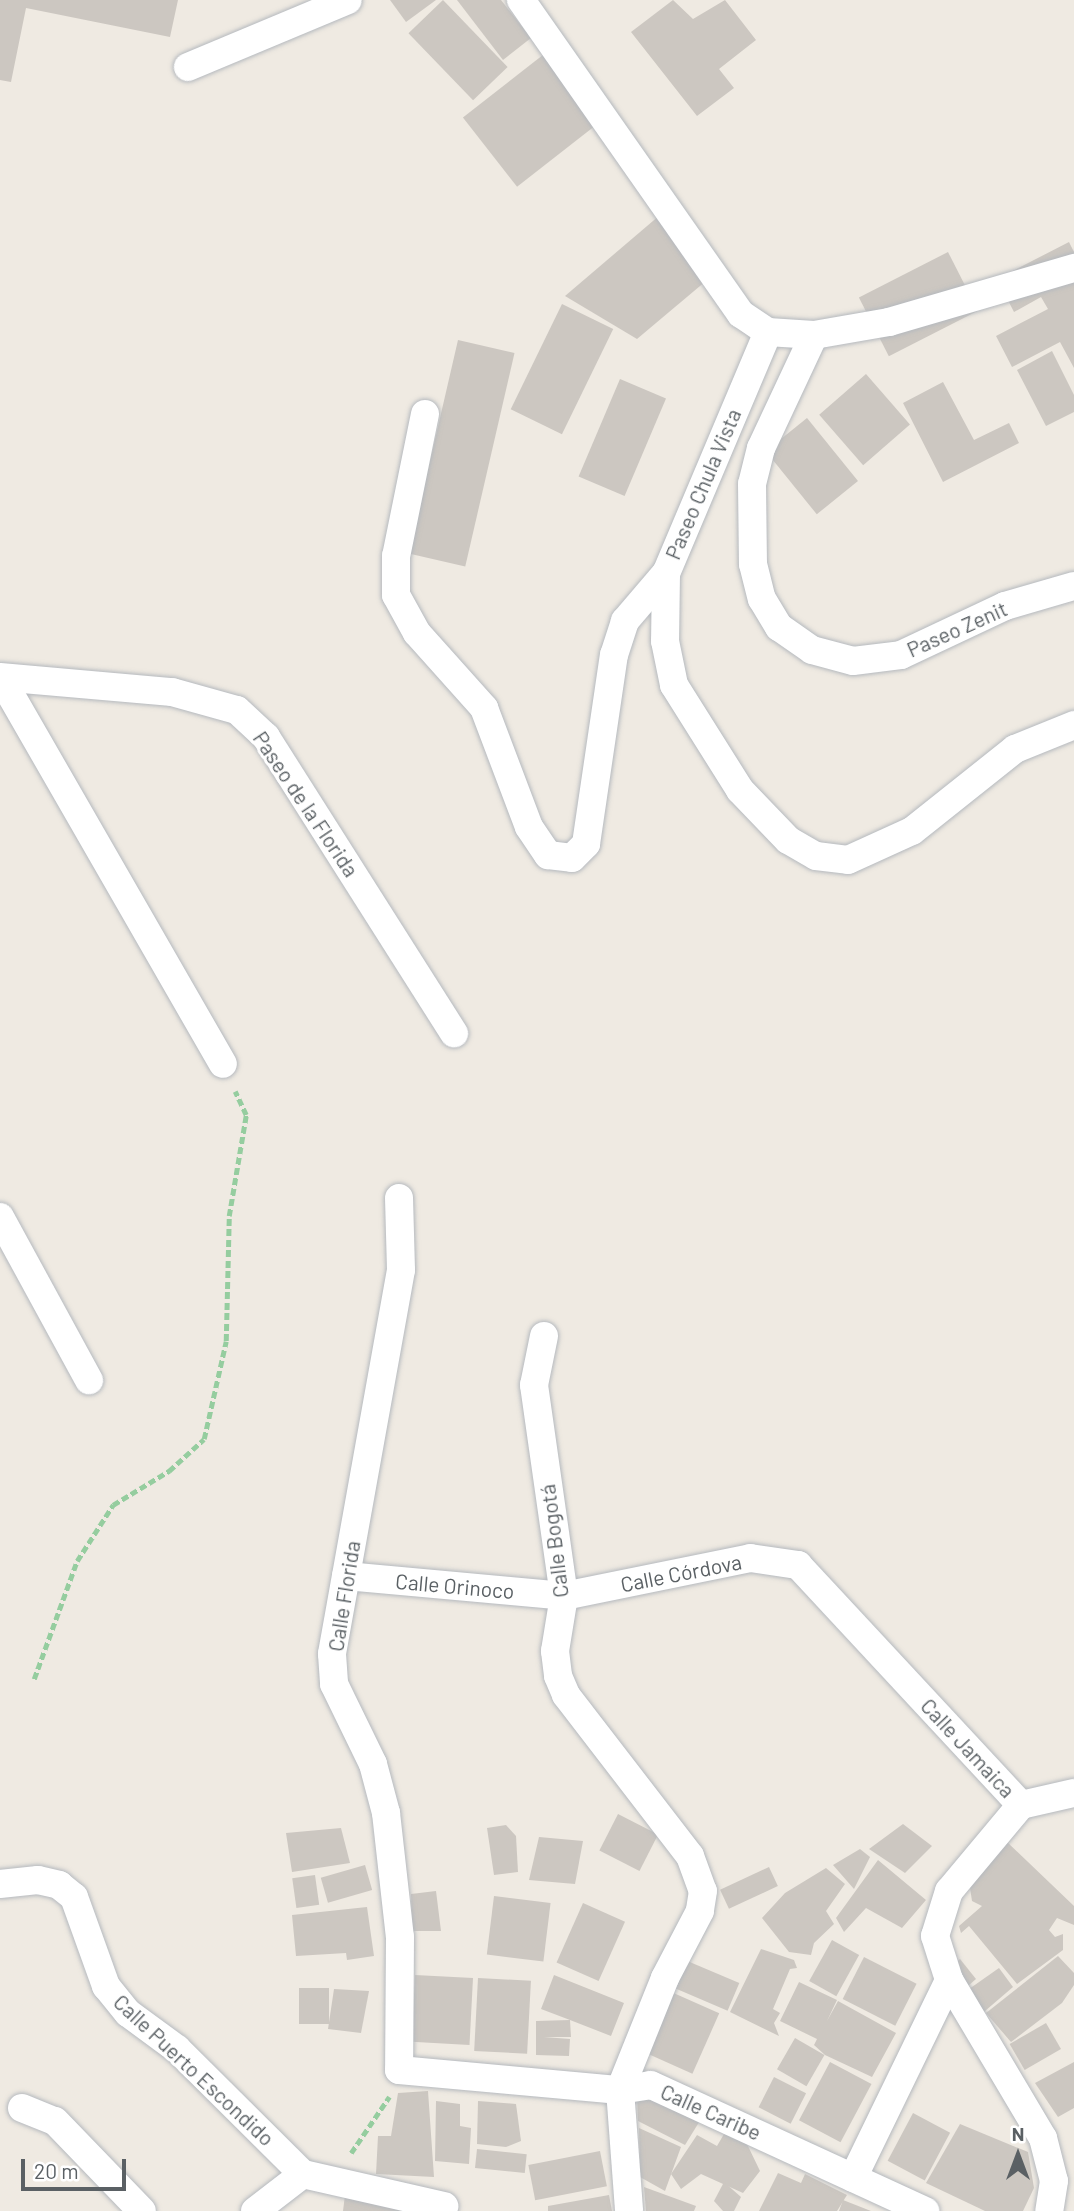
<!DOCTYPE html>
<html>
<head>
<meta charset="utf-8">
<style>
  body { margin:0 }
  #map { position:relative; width:1074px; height:2211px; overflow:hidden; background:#efeae2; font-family:Barlow,sans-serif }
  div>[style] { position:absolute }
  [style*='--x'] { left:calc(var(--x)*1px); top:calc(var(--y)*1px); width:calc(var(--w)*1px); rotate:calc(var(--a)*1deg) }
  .building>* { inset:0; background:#ccc7c1; transform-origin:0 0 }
  .path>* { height:4.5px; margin-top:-2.25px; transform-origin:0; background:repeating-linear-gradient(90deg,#95cd9f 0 7px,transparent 0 10.5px) }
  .roads { filter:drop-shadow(0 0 2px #b5b9be) drop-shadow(0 0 2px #b5b9be) }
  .street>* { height:28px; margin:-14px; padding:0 14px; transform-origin:14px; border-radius:14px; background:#fff }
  span { translate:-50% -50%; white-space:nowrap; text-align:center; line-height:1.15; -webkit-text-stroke:6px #fff; paint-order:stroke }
  .street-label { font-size:21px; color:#5a6064 }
  .north { position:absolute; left:983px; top:2120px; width:70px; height:70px; -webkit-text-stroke:5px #fff; paint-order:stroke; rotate:0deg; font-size:19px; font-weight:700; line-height:28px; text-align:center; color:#5a6064 }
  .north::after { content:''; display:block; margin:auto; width:24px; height:32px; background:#5a6064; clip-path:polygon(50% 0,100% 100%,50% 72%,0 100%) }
  .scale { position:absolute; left:21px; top:2159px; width:105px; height:32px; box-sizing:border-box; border:4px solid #5a6064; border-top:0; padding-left:9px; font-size:21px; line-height:24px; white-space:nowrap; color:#5a6064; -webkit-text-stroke:5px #fff; paint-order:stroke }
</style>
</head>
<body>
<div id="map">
  <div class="building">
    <div style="clip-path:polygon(0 0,178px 0,170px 37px,26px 8px,11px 82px,0 80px)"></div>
    <div style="clip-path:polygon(390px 0,436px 0,406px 22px)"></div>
    <div style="left:443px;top:0;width:93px;height:48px;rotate:46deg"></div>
    <div style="clip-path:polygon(457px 0,501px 0,531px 38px,503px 60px)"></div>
    <div style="clip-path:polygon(673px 0,693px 19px,725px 0,756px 40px,719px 69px,734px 88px,697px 116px,631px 32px)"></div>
    <div style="left:548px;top:51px;width:88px;height:108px;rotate:52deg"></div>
    <div style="clip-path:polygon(667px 209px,719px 270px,637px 339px,565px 296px)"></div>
    <div style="clip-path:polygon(1069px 242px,1074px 252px,1074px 368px,1060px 342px,1012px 367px,996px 336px,1048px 309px,1041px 297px,1014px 312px,997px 279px)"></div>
    <div style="left:948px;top:252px;width:66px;height:100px;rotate:63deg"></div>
    <div style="left:562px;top:304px;width:57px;height:117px;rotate:26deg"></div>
    <div style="left:458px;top:340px;width:58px;height:219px;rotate:13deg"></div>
    <div style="clip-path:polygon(1052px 351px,1074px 395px,1074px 412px,1046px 426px,1017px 370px)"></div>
    <div style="left:866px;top:374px;width:67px;height:62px;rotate:49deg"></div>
    <div style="left:620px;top:379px;width:50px;height:106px;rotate:23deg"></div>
    <div style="clip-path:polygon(943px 382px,974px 440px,1009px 423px,1019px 443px,943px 482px,903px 403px)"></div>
    <div style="left:807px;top:418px;width:81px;height:53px;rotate:51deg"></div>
    <div style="left:618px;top:1814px;width:45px;height:41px;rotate:27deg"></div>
    <div style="clip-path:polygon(903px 1824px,932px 1846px,905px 1873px,869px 1849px)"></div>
    <div style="clip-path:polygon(506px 1825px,516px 1836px,518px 1872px,494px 1875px,487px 1828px)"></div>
    <div style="clip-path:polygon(341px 1828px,350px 1863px,292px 1872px,286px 1833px)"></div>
    <div style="clip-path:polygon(539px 1837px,583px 1841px,575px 1884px,529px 1880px)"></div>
    <div style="clip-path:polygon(1006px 1841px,1074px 1906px,1074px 1925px,1057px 1918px,1049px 1930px,1055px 1937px,1063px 1934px,1063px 1950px,1017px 1984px,969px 1926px,961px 1933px,959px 1926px,982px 1906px,972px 1901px,969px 1881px)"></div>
    <div style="clip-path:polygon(860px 1849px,870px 1857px,854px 1889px,833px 1865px)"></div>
    <div style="clip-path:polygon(878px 1860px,926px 1900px,902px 1928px,866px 1908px,844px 1932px,836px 1918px)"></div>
    <div style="left:365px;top:1865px;width:26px;height:46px;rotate:74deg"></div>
    <div style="left:769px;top:1867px;width:21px;height:54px;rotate:65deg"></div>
    <div style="clip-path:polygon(826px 1868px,845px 1884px,826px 1911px,834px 1924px,814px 1943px,811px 1955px,789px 1952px,762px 1918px,785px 1893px)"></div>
    <div style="left:315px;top:1875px;width:30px;height:23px;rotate:82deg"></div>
    <div style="clip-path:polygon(436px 1891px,441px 1931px,412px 1931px,411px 1894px)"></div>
    <div style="left:494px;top:1896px;width:57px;height:59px;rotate:7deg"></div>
    <div style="left:583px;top:1903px;width:46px;height:65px;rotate:24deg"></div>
    <div style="clip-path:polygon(367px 1907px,374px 1956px,347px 1960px,346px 1953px,296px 1956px,292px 1915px)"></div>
    <div style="left:832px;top:1940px;width:31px;height:47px;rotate:29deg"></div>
    <div style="clip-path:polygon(761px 1949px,794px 1960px,797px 1968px,790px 1969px,773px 2009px,780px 2013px,774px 2023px,779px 2036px,730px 2012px)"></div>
    <div style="clip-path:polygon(1058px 1956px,1074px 1973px,1074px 1985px,1062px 2003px,1011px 2042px,986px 2013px)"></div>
    <div style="left:864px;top:1957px;width:59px;height:47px;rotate:27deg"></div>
    <div style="clip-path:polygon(960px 1959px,976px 1979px,961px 1992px,948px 1969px)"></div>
    <div style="left:685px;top:1960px;width:59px;height:30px;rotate:23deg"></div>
    <div style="clip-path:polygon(999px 1968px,1013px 1987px,978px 2017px,962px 1994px)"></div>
    <div style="clip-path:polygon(554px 1975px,624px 2003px,611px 2036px,570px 2020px,571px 2037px,544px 2037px,570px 2039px,569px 2056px,536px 2055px,536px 2021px,570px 2020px,541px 2009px)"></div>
    <div style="left:473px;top:1978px;width:67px;height:58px;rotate:93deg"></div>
    <div style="left:478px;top:1978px;width:53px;height:73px;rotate:3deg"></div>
    <div style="clip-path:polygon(799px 1982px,837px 2000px,827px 2021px,838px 2001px,896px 2033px,872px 2077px,825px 2055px,814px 2045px,817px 2039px,780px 2021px)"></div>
    <div style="left:299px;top:1988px;width:30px;height:36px"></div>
    <div style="clip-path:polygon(334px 1989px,369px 1991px,361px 2033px,328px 2029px)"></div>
    <div style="left:669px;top:1991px;width:55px;height:66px;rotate:24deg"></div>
    <div style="left:1046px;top:2023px;width:30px;height:42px;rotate:60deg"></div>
    <div style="left:795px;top:2038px;width:34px;height:36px;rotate:30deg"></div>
    <div style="left:830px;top:2062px;width:47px;height:66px;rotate:28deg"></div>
    <div style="clip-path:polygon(1074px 2062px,1074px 2108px,1058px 2117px,1035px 2083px)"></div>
    <div style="left:774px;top:2077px;width:36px;height:34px;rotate:27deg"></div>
    <div style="clip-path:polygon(428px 2091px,434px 2177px,376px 2174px,378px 2136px,391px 2136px,398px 2093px)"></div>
    <div style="clip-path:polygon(637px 2094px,701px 2119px,685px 2145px,638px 2121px)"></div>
    <div style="clip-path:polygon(436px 2101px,460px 2104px,460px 2126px,471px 2128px,469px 2164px,435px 2161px)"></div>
    <div style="clip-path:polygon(478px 2101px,516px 2104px,521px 2141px,506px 2147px,477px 2144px)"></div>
    <div style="left:913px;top:2113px;width:42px;height:54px;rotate:28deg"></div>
    <div style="clip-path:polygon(960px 2124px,1028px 2152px,1034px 2188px,1023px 2211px,985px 2211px,926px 2183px)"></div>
    <div style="clip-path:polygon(639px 2128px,681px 2147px,665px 2191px,640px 2177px)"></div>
    <div style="clip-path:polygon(724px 2134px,747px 2144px,760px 2171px,743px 2193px,701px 2174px,681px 2189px,671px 2174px,697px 2135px,717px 2146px)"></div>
    <div style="left:477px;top:2149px;width:50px;height:19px;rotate:6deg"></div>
    <div style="left:600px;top:2151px;width:36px;height:73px;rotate:79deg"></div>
    <div style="clip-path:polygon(778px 2173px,801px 2183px,805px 2174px,847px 2195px,837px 2211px,759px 2211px)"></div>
    <div style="clip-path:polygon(724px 2182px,741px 2197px,734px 2211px,723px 2211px,714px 2201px)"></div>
    <div style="clip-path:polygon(644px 2187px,696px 2206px,694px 2211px,646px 2211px)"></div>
    <div style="clip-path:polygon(345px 2195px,412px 2211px,343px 2211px)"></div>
    <div style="clip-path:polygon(609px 2195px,612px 2211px,548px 2211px,548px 2206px)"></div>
    <div style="clip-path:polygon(843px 2200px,871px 2211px,839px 2211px)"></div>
  </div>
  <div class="path">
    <div style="--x:34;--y:1679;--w:126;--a:-70"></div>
    <div style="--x:77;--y:1561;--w:67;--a:-57.3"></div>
    <div style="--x:113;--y:1505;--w:66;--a:-31.3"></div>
    <div style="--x:169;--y:1471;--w:47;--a:-42.4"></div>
    <div style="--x:204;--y:1439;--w:100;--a:-77.3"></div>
    <div style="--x:226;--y:1341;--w:125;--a:-88.6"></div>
    <div style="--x:229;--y:1216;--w:102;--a:-80.4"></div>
    <div style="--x:246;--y:1115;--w:26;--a:-115"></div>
    <div style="--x:351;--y:2153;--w:68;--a:-55.8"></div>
  </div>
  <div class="roads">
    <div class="street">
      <div style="--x:521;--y:0;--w:383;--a:55"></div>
      <div style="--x:741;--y:314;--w:32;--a:34"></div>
      <div style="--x:768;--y:332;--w:46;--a:3.7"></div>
      <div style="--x:814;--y:335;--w:76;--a:-9.8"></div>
      <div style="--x:889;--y:322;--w:193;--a:-16.3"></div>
      <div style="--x:188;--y:67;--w:173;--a:-22.7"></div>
      <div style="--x:768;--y:332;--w:262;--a:112.9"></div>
      <div style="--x:666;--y:573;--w:68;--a:90.8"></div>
      <div style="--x:665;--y:641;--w:45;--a:78.4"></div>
      <div style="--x:674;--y:685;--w:124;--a:57.8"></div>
      <div style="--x:740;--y:790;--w:69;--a:46.2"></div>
      <div style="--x:788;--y:840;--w:32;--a:30"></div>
      <div style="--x:816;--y:856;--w:32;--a:7"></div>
      <div style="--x:848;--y:860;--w:70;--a:-24.4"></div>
      <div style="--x:912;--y:831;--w:132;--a:-38.5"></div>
      <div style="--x:1015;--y:749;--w:64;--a:-22.1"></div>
      <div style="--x:814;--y:335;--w:125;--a:115.1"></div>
      <div style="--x:761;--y:448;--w:37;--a:104"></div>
      <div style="--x:752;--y:484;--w:80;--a:89.3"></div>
      <div style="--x:753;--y:564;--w:36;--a:76"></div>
      <div style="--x:762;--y:599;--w:33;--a:59"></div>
      <div style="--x:779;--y:627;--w:40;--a:34.9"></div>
      <div style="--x:812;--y:650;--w:42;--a:15"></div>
      <div style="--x:853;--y:661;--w:48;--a:-7.1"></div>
      <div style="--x:901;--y:655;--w:115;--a:-25.2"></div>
      <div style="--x:1005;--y:606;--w:72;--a:-16.2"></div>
      <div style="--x:425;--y:414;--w:145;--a:101.5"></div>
      <div style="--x:396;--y:556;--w:39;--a:90"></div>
      <div style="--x:396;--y:595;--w:43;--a:61.1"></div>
      <div style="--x:417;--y:633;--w:101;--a:48.2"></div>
      <div style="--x:484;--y:708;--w:127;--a:69.3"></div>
      <div style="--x:529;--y:827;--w:34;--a:56"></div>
      <div style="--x:548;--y:855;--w:24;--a:7"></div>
      <div style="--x:572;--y:858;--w:20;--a:-45"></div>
      <div style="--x:586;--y:844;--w:191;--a:-81.6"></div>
      <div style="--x:614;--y:655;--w:36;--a:-72"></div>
      <div style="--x:625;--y:621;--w:63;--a:-49.5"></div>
      <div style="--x:0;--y:677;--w:173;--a:5"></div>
      <div style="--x:172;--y:692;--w:67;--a:15.5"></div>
      <div style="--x:237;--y:710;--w:40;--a:43"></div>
      <div style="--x:266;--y:737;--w:351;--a:57.6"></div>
      <div style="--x:1;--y:678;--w:445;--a:60.1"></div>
      <div style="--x:399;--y:1198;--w:72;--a:88.4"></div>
      <div style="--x:401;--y:1270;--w:390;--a:100.2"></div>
      <div style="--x:332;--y:1654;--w:30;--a:86"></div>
      <div style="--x:334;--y:1684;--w:89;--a:64"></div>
      <div style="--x:373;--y:1764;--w:51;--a:75.1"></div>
      <div style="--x:386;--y:1813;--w:125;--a:83.6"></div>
      <div style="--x:400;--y:1937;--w:133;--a:90.4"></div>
      <div style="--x:399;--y:2070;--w:222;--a:5.2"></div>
      <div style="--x:620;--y:2090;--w:31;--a:-9"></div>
      <div style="--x:651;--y:2085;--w:302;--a:24.7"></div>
      <div style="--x:0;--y:1217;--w:186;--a:61.4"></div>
      <div style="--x:544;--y:1336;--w:50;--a:101.5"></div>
      <div style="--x:534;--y:1385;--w:213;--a:81.9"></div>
      <div style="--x:564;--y:1596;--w:56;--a:99.3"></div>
      <div style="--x:555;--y:1651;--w:25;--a:83"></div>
      <div style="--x:558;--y:1676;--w:21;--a:67"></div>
      <div style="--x:566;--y:1695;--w:203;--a:52.4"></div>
      <div style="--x:690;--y:1856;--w:37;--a:70"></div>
      <div style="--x:703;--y:1891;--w:20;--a:99"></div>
      <div style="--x:700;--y:1911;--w:76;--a:117.6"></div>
      <div style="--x:665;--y:1978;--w:121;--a:111.9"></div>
      <div style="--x:620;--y:2090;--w:121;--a:85.7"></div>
      <div style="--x:346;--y:1576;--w:219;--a:5.2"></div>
      <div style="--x:564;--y:1596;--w:190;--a:-11.5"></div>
      <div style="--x:750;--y:1558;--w:49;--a:8.3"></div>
      <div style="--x:798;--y:1565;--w:328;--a:47.1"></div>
      <div style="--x:1021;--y:1805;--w:112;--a:129.9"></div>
      <div style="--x:949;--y:1891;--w:47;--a:107.3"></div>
      <div style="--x:935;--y:1936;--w:46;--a:72.3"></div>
      <div style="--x:949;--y:1980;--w:184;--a:59.3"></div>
      <div style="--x:1043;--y:2138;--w:44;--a:75.7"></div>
      <div style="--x:1054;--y:2181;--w:30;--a:99"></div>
      <div style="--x:1021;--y:1805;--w:54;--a:-12.8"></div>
      <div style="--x:0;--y:1884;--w:38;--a:-6"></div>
      <div style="--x:38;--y:1880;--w:22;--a:13"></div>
      <div style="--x:59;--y:1885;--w:19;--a:39"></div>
      <div style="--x:74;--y:1897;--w:95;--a:70.2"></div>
      <div style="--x:106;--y:1986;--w:35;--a:51"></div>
      <div style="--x:128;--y:2013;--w:61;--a:36.3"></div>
      <div style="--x:177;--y:2049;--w:177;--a:44.8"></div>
      <div style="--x:303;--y:2174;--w:145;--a:12.8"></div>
      <div style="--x:22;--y:2108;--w:35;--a:22"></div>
      <div style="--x:55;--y:2121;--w:125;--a:46"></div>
      <div style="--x:853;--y:2178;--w:220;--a:-64.1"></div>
      <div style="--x:255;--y:2211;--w:61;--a:-37.6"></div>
    </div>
  </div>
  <div class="street-label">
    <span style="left:703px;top:484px;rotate:-67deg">Paseo Chula Vista</span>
    <span style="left:957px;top:629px;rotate:-24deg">Paseo Zenit</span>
    <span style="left:306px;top:804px;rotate:56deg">Paseo de la Florida</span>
    <span style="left:554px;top:1541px;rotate:-97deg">Calle Bogotá</span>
    <span style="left:681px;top:1573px;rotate:-11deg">Calle Córdova</span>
    <span style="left:455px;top:1586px;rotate:5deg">Calle Orinoco</span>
    <span style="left:344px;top:1596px;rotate:-81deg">Calle Florida</span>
    <span style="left:968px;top:1748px;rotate:47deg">Calle Jamaica</span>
    <span style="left:194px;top:2070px;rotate:43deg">Calle Puerto Escondido</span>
    <span style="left:711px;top:2112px;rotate:24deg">Calle Caribe</span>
  </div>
  <div class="north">N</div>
  <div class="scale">20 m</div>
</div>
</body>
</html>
